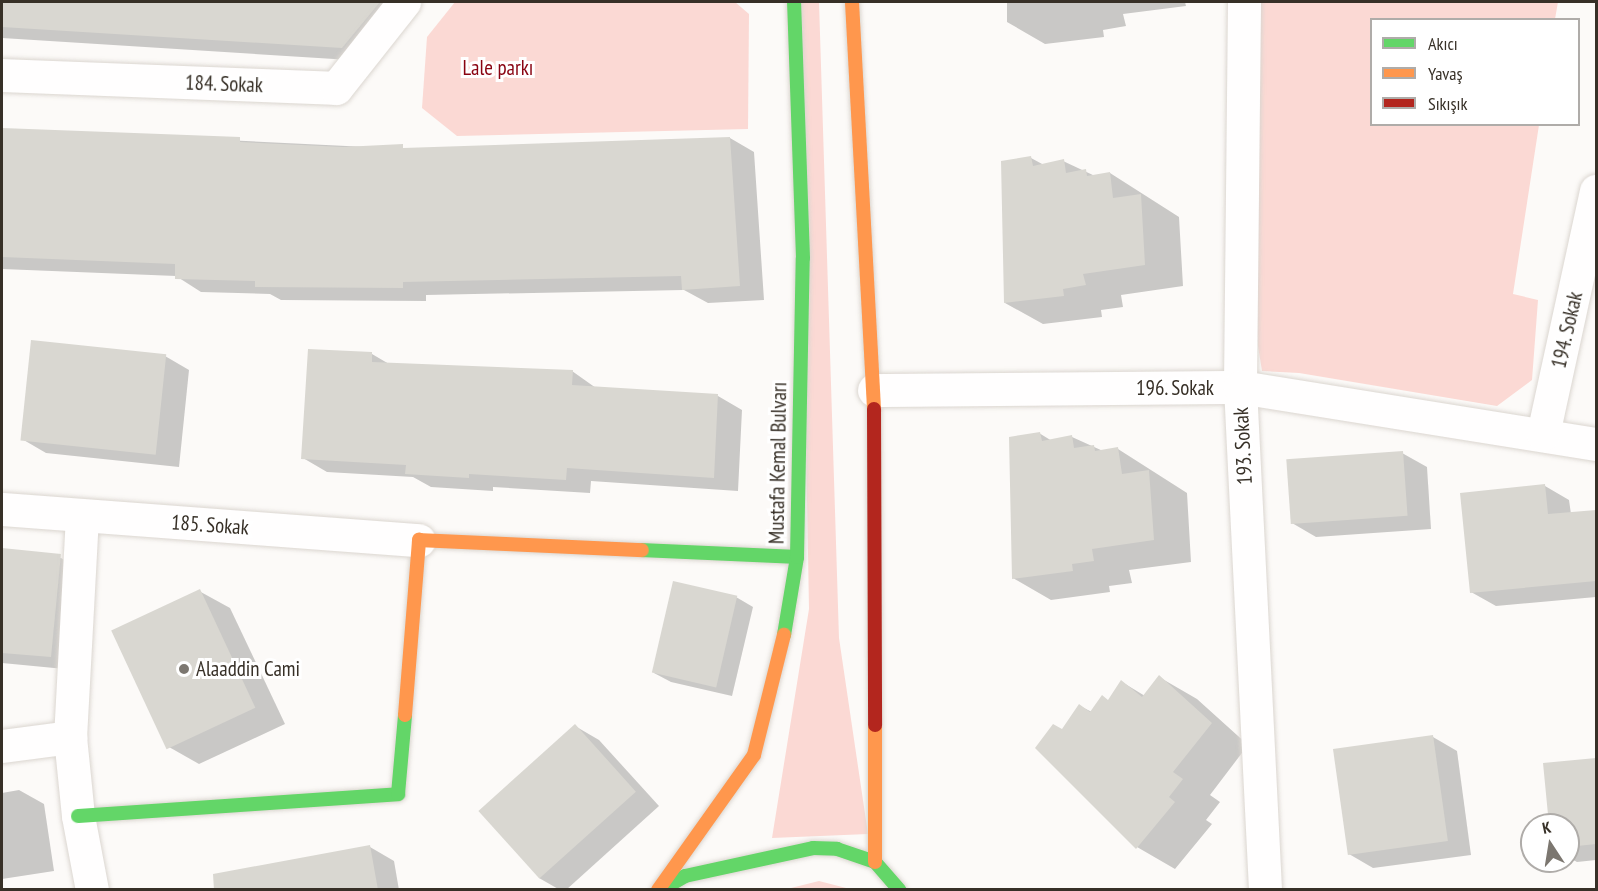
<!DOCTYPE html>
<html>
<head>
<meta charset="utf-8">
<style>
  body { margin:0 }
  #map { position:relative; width:1598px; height:891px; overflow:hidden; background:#fcfaf8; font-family:"PT Sans Narrow",sans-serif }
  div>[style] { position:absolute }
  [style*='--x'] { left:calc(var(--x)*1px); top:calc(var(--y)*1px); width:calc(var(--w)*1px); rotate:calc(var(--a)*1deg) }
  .green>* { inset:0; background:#fbd9d4 }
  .shadow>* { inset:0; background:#0003 }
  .building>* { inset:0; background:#d9d7d1; transform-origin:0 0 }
  .roads { filter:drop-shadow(0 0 2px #dbd6d0) drop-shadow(0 0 2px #dbd6d0) }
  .street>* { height:33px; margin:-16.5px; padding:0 16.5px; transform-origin:16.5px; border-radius:16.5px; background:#fffefe }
  .fast>* { height:14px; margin:-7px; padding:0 7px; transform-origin:7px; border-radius:7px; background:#63d668 }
  .slow>* { height:14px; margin:-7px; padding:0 7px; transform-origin:7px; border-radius:7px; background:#ff974d }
  .jam>* { height:14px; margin:-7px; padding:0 7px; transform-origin:7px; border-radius:7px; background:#b3261e }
  .dots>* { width:16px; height:16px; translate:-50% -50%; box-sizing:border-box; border:3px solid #fff; border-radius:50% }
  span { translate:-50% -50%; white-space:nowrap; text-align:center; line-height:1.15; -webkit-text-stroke:6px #fff; paint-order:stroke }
  .park-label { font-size:21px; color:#890311 }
  .street-label { font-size:21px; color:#373027 }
  .poi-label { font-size:21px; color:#373027 }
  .left { translate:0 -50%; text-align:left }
  .frame { position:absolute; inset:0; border:3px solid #373027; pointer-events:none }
  .legend { position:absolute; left:1370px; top:18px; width:210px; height:108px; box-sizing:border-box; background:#fff; border:2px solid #afaca9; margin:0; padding:8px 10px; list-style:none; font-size:18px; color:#373027 }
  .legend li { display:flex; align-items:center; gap:12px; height:30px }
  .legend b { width:30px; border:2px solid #afaca9 }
  .north { position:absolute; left:1520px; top:813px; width:60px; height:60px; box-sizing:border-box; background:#fff; border:2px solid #afaca9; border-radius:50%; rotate:348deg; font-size:16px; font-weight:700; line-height:24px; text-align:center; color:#373027 }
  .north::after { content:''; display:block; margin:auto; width:21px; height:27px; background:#7c7770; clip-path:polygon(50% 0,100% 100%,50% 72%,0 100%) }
</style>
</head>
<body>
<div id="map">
  <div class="green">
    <div style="clip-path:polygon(455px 2px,735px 2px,749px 14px,748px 129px,457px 136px,422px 108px,427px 37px)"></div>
    <div style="clip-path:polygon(798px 2px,819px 2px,839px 638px,868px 834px,772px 838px,809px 609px)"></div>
    <div style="clip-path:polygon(1244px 2px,1558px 2px,1555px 19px,1372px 20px,1372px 124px,1539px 125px,1513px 294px,1538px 300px,1532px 380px,1497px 406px,1299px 373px,1262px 371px,1239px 227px,1253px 227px,1261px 8px)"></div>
    <div style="clip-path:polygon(819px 881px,850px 889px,787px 889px)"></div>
  </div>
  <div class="shadow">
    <div style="clip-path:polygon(2px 2px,419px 2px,366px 61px,2px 38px)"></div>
    <div style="clip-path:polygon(1007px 2px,1185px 2px,1186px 6px,1123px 14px,1126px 26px,1103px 30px,1104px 37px,1045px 44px,1007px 22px)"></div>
    <div style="clip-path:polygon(2px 129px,408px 149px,730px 138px,754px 152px,764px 300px,708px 303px,684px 290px,426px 295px,426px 301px,281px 300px,270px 294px,201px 292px,176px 276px,2px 269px)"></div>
    <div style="clip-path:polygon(1031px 158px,1044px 165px,1063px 161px,1095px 176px,1110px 173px,1179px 217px,1183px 286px,1121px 295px,1123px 307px,1101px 310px,1102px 317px,1043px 324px,1005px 303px)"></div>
    <div style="clip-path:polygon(372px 354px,389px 364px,572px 371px,596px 388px,718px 396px,742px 410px,738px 491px,591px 481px,590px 493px,493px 487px,493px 491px,431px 487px,413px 477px,327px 472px,303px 458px)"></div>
    <div style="clip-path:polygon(165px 356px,189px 370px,179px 467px,46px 453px,22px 439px)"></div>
    <div style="clip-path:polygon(1039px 433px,1052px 441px,1072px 437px,1103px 451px,1118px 449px,1187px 493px,1191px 562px,1129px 570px,1132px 583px,1109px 586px,1110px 592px,1051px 600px,1013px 578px)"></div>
    <div style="clip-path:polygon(1402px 453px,1427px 467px,1431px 529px,1316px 537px,1292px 523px)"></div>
    <div style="clip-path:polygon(1545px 486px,1569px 500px,1571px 514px,1596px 511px,1596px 597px,1496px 606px,1471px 592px)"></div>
    <div style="clip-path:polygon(2px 551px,61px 558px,85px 572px,75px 670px,2px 663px)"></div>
    <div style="clip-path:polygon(199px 591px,230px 608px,285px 724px,199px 764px,169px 747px)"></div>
    <div style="clip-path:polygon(736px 597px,753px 607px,732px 696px,671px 682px,654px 673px)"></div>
    <div style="clip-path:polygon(1159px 677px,1197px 699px,1248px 745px,1210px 795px,1220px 802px,1206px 820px,1212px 824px,1175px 869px,1137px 847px,1063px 731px,1080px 706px,1092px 712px,1109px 701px,1122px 682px,1145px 696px)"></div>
    <div style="clip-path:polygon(575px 726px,599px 740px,659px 806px,566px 890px,560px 890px,539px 878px)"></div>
    <div style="clip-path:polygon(1433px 737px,1457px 751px,1471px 855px,1373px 868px,1349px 854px)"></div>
    <div style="clip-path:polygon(1596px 760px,1596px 860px,1577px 862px,1568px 857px,1568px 825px,1551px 825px,1545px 765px)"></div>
    <div style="clip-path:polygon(19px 790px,44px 804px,54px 871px,2px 879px,2px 793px)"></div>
    <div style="clip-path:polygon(370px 847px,394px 861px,399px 890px,251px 890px)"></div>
  </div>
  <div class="building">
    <div style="clip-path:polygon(2px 2px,380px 2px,342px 48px,2px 27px)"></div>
    <div style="clip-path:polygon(2px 128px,240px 137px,240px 142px,343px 147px,403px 144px,403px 148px,730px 137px,740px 286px,682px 290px,681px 276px,403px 282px,403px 288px,255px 287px,255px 281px,175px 279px,175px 264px,2px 257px)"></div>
    <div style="clip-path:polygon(1031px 156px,1033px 166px,1064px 159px,1066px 173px,1086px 169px,1087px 176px,1110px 172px,1113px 198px,1141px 194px,1145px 265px,1083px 274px,1086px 285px,1063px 289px,1064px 296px,1004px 303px,1001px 161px)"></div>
    <div style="left:31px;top:340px;width:136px;height:101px;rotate:6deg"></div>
    <div style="clip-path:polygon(308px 349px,372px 352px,372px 362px,573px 370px,572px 385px,718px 394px,714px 478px,567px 468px,566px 480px,469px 474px,469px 478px,405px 474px,406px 465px,301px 459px)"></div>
    <div style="clip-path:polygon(1040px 432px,1042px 441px,1072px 435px,1074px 448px,1094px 445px,1095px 451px,1118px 447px,1122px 474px,1149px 470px,1154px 540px,1092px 549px,1094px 561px,1072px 564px,1073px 571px,1012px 579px,1009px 437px)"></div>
    <div style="left:1403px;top:451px;width:65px;height:117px;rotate:86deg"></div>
    <div style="clip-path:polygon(1545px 484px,1548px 514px,1596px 510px,1596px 581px,1470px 593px,1460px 493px)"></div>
    <div style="clip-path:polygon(2px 548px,61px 554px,51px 657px,2px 653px)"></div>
    <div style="left:673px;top:581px;width:66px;height:94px;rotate:13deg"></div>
    <div style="left:200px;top:589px;width:131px;height:98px;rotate:65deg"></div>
    <div style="clip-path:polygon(1159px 675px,1212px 723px,1173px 772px,1183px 779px,1169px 797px,1175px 802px,1136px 849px,1035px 748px,1053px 724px,1062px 729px,1079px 704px,1090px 712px,1102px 695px,1108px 700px,1121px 680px,1142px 697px)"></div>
    <div style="left:575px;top:724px;width:91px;height:130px;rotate:48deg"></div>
    <div style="left:1433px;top:735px;width:107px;height:101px;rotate:82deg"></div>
    <div style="clip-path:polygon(1596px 758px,1596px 844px,1568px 847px,1568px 825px,1549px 825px,1543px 763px)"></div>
    <div style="clip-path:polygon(370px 845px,378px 890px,214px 890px,213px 874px)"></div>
  </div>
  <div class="roads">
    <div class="street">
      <div style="--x:1244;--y:2;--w:385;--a:90.6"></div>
      <div style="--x:1240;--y:387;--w:504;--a:87.15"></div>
      <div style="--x:2;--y:75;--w:334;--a:2.2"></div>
      <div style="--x:336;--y:88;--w:110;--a:-51.7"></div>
      <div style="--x:874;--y:390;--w:366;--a:-0.5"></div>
      <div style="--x:1240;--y:387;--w:361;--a:9.1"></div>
      <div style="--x:1543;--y:434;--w:249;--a:-77.7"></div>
      <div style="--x:2;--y:509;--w:418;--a:4.3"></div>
      <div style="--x:82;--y:516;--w:221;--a:93.1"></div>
      <div style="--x:70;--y:737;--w:79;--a:84.2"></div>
      <div style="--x:78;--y:816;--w:75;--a:79.3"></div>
      <div style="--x:2;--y:746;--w:69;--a:-7.5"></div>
    </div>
    <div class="fast">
      <div style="--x:642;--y:550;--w:155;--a:2.6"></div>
      <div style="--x:784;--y:635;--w:79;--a:-80.5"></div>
      <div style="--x:797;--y:557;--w:299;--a:-88.9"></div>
      <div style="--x:803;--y:258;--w:256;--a:-92"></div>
      <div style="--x:78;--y:816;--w:321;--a:-3.9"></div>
      <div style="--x:398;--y:794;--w:79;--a:-84.9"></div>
      <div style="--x:661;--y:890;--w:28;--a:-30"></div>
      <div style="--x:685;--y:876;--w:131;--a:-12.3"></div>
      <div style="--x:813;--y:848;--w:24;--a:2"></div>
      <div style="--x:837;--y:849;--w:40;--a:18.9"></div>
      <div style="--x:875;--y:862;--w:37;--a:49"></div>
    </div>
    <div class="slow">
      <div style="--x:852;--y:2;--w:408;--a:86.9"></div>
      <div style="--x:405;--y:715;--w:176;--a:-85.4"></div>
      <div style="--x:419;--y:540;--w:223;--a:2.6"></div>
      <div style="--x:875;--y:725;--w:137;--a:90"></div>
      <div style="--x:658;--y:890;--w:166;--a:-54.6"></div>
      <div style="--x:754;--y:755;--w:124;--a:-76"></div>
    </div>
    <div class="jam">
      <div style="--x:874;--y:409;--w:316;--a:89.8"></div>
    </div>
  </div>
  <div class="dots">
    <div style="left:184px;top:669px;background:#7c7770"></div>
  </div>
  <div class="park-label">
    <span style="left:498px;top:68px">Lale parkı</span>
  </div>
  <div class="street-label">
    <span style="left:224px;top:84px;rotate:2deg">184. Sokak</span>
    <span style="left:1567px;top:330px;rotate:-77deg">194. Sokak</span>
    <span style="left:1175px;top:388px">196. Sokak</span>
    <span style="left:1243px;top:446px;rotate:-93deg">193. Sokak</span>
    <span style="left:778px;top:463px;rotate:-89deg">Mustafa Kemal Bulvarı</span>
    <span style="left:210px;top:525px;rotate:4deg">185. Sokak</span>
  </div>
  <div class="poi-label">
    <span class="left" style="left:196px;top:669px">Alaaddin Cami</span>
  </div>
  <div class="frame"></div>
  <ul class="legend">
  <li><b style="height:8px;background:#63d668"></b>Akıcı</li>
  <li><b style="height:8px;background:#ff974d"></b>Yavaş</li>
  <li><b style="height:8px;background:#b3261e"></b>Sıkışık</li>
  </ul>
  <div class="north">K</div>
</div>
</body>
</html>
